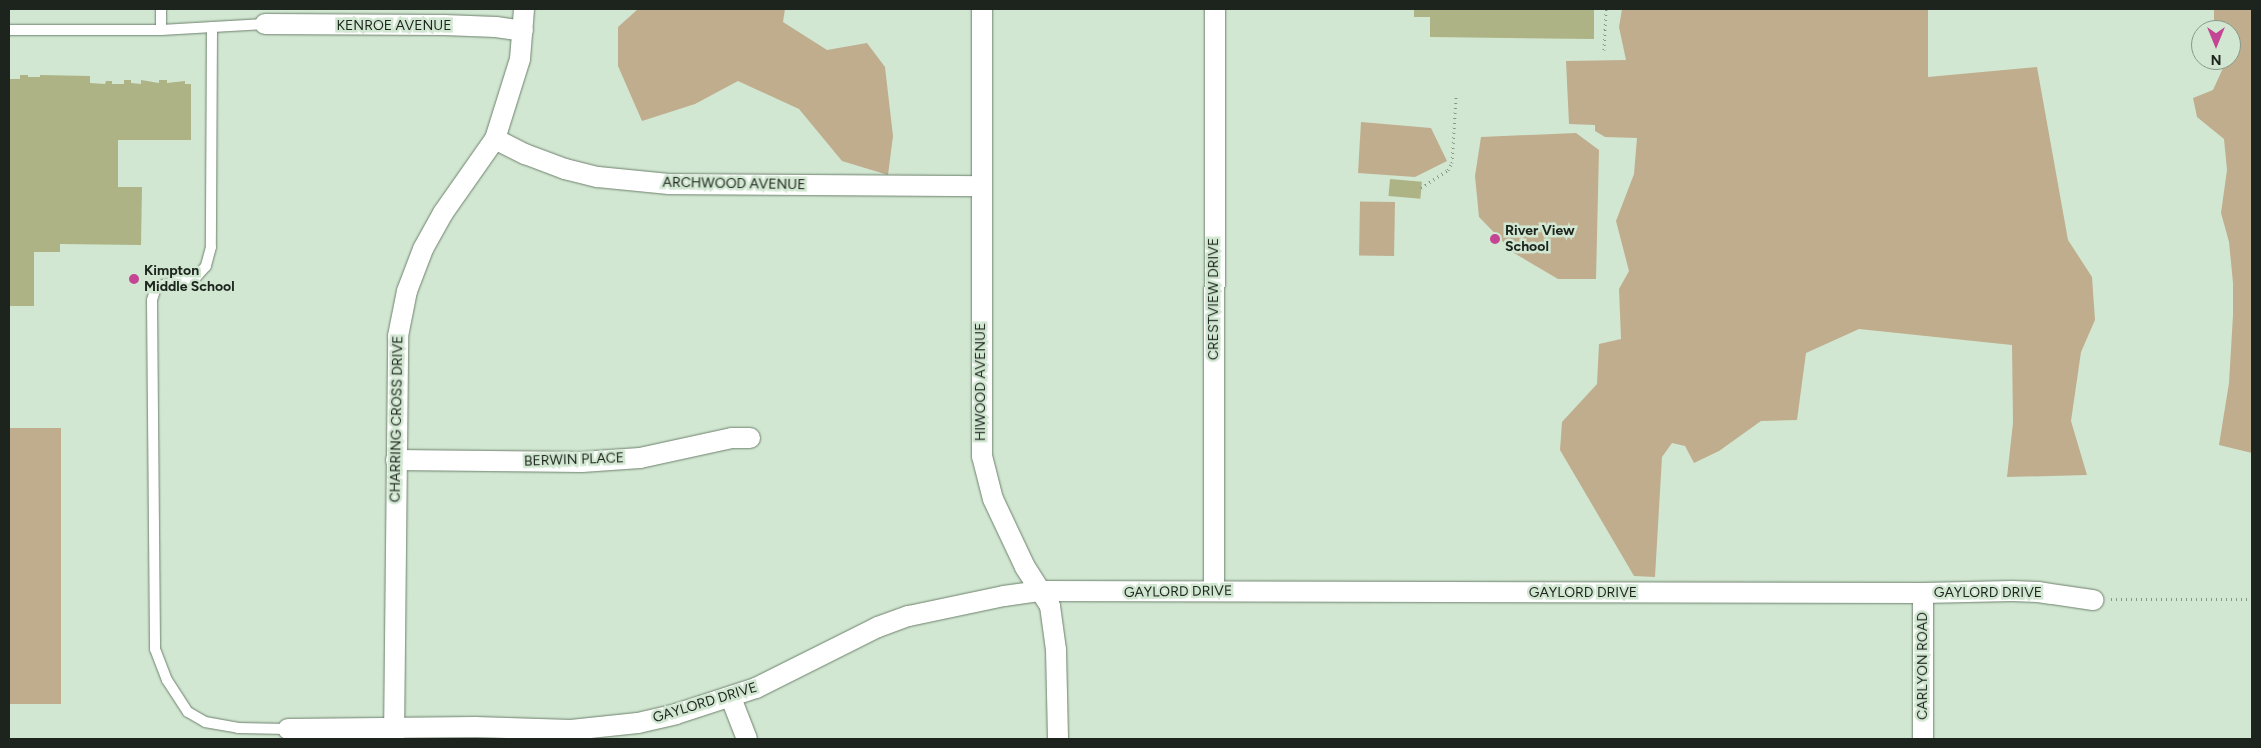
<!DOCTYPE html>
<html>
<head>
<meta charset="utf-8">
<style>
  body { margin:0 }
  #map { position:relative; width:2261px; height:748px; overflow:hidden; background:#d2e7d2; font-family:Figtree,sans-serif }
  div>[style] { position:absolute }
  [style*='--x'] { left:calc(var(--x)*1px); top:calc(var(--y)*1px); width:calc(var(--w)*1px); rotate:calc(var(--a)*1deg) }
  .green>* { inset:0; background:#bfad8e; transform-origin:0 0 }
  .building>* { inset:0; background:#adb384; transform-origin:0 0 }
  .path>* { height:3px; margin-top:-1.5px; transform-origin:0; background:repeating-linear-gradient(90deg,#879788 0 1px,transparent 0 5px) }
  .roads { filter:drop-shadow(0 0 1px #6e816e) drop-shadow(0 0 1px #6e816e) }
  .lane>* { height:10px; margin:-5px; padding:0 5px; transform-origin:5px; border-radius:5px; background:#fff }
  .street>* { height:20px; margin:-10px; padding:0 10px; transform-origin:10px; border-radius:10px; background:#fff }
  .dots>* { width:14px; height:14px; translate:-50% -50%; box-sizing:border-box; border:2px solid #d2e7d2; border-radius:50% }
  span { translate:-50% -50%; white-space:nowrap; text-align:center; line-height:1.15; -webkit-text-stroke:5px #d2e7d2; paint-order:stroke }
  .street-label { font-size:14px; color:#1c241d }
  .poi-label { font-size:14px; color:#1c241d; font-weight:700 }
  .left { translate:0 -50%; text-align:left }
  .frame { position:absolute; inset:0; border:10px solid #1c241d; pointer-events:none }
  .north { position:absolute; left:2191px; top:20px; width:50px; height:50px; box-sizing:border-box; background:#d2e7d2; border:1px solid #89998a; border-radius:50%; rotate:180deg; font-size:14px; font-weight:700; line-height:20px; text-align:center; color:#1c241d }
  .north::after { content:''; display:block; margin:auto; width:18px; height:22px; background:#c34593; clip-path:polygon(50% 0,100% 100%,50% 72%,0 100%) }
</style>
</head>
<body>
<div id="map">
  <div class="green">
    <div style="clip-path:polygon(638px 9px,785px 9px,783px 22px,827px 50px,867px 43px,885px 67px,893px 136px,888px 175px,842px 161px,799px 109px,738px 81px,695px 104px,642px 121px,618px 66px,618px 27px)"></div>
    <div style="clip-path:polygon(1622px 9px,1928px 9px,1928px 77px,2037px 67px,2068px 240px,2092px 277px,2095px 320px,2081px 352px,2071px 421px,2087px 475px,2007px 477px,2013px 423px,2012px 345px,1859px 329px,1806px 353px,1797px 420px,1761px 421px,1719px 451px,1694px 463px,1685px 446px,1672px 443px,1662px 457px,1655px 577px,1634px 576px,1560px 450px,1562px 422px,1597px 384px,1599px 344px,1621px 339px,1619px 289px,1629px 271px,1616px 221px,1634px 174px,1637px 138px,1605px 137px,1595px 131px,1595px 125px,1569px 124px,1566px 61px,1626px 60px,1619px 27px)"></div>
    <div style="clip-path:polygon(2214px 9px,2252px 9px,2252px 453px,2219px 445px,2229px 383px,2233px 315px,2233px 283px,2229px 242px,2221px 213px,2227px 170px,2224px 139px,2197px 117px,2193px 98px,2213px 90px,2223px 68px,2221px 60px,2231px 60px,2231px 30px,2214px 30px)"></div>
    <div style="clip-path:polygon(1361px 122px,1431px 128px,1447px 161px,1415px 177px,1358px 173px)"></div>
    <div style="clip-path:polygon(1576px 133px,1599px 150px,1596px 279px,1558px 279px,1514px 253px,1479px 217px,1475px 176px,1481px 137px)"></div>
    <div style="left:1395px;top:202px;width:54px;height:35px;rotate:91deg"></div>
    <div style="left:9px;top:428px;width:52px;height:276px"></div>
  </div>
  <div class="building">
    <div style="clip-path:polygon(1414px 9px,1594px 9px,1594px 39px,1430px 37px,1430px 17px,1414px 17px)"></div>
    <div style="clip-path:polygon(20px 75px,28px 75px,28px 77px,40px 77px,40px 75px,90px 76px,90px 83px,105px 84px,106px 81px,112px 81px,112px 84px,124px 84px,124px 80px,131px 80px,131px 83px,141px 84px,141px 80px,159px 83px,159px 80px,167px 80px,167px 83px,185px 81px,185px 84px,191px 84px,191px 140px,118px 140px,118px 187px,142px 187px,141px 245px,60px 244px,60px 252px,34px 252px,34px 306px,9px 306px,9px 79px,20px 79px)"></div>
    <div style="left:1390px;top:179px;width:32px;height:17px;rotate:5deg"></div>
  </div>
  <div class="path">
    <div style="--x:1604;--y:50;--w:41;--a:-87.2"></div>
    <div style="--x:1421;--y:188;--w:32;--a:-34"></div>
    <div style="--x:1448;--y:170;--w:8;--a:-60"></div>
    <div style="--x:1452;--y:163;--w:66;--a:-86.5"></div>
    <div style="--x:2111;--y:599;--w:141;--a:0"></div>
  </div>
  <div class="roads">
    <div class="lane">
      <div style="--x:212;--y:27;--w:220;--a:90.3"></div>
      <div style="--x:211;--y:247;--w:20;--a:105"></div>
      <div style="--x:206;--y:266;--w:15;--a:132"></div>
      <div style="--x:196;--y:277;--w:41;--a:166"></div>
      <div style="--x:156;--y:287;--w:14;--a:107"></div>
      <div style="--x:152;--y:300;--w:349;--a:89.5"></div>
      <div style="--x:155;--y:649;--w:33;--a:69"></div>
      <div style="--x:167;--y:680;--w:38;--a:57"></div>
      <div style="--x:188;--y:712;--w:20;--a:30"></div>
      <div style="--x:205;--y:722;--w:34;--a:10"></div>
      <div style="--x:238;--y:728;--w:50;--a:1.1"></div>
      <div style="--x:9;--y:30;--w:152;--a:0"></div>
      <div style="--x:161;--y:30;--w:104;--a:-3.3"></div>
      <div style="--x:161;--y:30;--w:21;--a:-90"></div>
    </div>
    <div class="street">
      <div style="--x:982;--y:9;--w:447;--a:90"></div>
      <div style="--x:982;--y:456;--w:44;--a:75.7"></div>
      <div style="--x:993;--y:499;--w:75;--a:64.8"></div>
      <div style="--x:1025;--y:567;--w:46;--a:57.3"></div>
      <div style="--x:1050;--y:606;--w:44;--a:82.2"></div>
      <div style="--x:1056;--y:650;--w:89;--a:88.7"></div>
      <div style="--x:265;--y:24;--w:179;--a:0.3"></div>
      <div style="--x:444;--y:25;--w:52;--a:2.2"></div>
      <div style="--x:496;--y:27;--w:27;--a:8"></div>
      <div style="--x:495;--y:139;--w:34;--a:27"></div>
      <div style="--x:525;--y:154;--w:43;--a:20.6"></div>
      <div style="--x:565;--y:169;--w:34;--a:14"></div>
      <div style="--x:598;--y:177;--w:71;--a:5.6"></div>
      <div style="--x:669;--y:184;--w:312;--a:0.4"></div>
      <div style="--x:396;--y:460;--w:186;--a:0.6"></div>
      <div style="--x:582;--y:462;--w:58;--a:-3.9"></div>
      <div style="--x:640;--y:458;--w:94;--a:-12.3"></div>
      <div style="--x:732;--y:438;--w:18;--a:0"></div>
      <div style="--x:1214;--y:590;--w:581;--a:-89.9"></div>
      <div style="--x:731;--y:698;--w:44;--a:68.7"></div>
      <div style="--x:288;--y:729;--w:187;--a:-0.6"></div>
      <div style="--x:475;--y:727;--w:96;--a:1.8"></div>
      <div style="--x:571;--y:730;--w:67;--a:-6"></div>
      <div style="--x:638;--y:723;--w:39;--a:-13"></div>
      <div style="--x:676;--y:714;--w:84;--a:-18"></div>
      <div style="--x:756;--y:688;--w:136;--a:-26.6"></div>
      <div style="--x:878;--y:627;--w:33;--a:-20"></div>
      <div style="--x:909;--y:616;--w:97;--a:-11.9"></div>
      <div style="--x:1004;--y:596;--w:37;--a:-8"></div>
      <div style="--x:1041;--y:591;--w:882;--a:0.13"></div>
      <div style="--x:1923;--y:593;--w:89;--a:-1.3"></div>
      <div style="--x:2012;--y:591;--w:26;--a:2"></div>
      <div style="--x:2038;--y:592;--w:56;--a:8.3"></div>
      <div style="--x:394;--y:739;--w:403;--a:-89.4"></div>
      <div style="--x:398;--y:336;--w:46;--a:-78.7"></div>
      <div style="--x:407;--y:291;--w:45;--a:-69.1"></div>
      <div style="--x:423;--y:249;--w:41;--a:-60.9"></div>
      <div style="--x:443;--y:213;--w:90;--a:-54.9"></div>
      <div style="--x:495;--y:139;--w:84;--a:-72.6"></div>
      <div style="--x:520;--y:59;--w:50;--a:-85.4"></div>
      <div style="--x:1923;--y:739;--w:146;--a:-90"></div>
    </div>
  </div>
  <div class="dots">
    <div style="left:1495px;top:239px;background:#c34593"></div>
    <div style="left:134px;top:279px;background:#c34593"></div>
  </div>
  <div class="street-label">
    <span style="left:394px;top:26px">KENROE AVENUE</span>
    <span style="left:734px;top:184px;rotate:1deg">ARCHWOOD AVENUE</span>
    <span style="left:1214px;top:299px;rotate:-90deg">CRESTVIEW DRIVE</span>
    <span style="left:981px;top:382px;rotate:-90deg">HIWOOD AVENUE</span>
    <span style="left:397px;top:419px;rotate:-89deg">CHARRING CROSS DRIVE</span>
    <span style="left:574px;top:460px;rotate:-2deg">BERWIN PLACE</span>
    <span style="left:1178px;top:592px;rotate:-1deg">GAYLORD DRIVE</span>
    <span style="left:1583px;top:593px">GAYLORD DRIVE</span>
    <span style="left:1988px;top:593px">GAYLORD DRIVE</span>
    <span style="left:1923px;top:666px;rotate:-90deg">CARLYON ROAD</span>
    <span style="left:705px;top:703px;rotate:-17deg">GAYLORD DRIVE</span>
  </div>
  <div class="poi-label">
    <span class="left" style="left:1505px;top:239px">River View<br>School</span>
    <span class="left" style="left:144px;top:279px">Kimpton<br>Middle School</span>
  </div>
  <div class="frame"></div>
  <div class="north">N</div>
</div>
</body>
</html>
